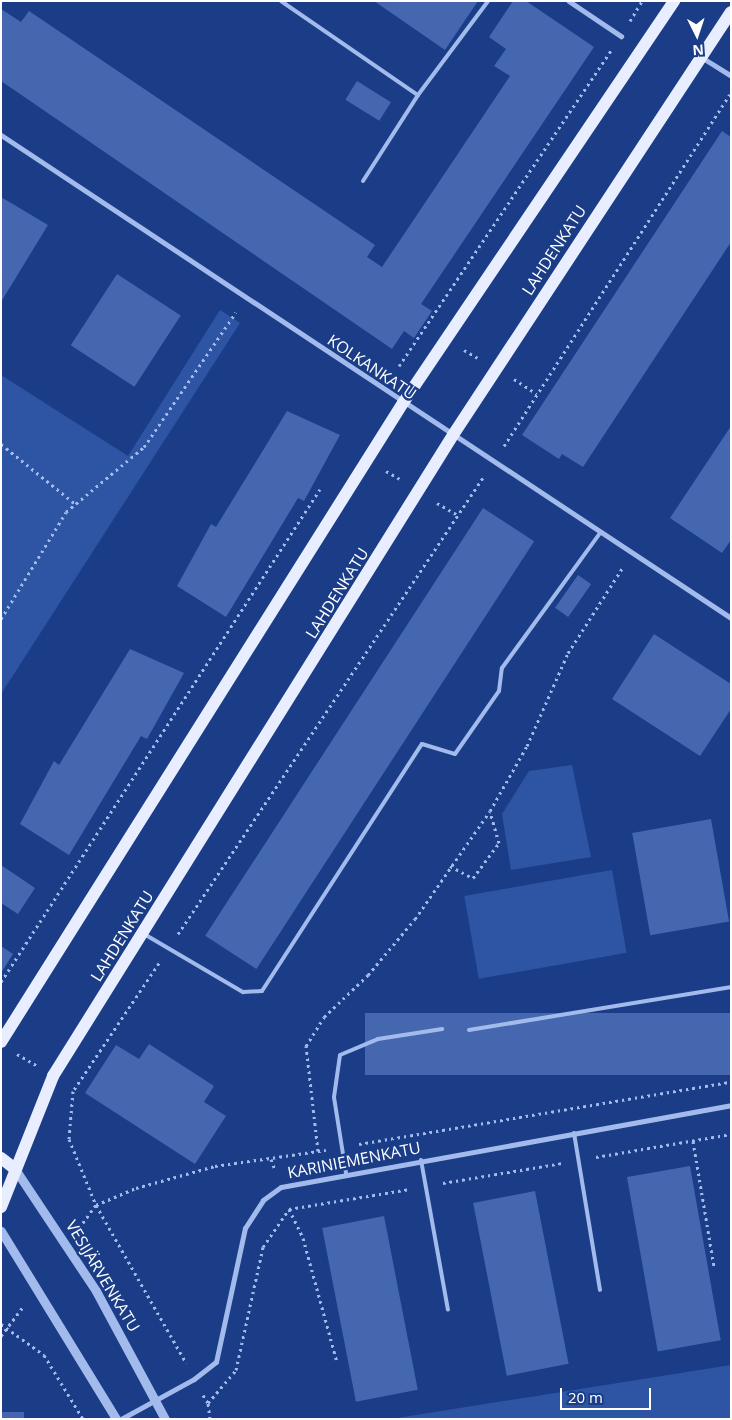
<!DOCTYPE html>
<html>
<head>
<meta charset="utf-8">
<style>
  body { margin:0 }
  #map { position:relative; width:732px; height:1420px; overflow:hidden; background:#1b3d87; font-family:"Open Sans",sans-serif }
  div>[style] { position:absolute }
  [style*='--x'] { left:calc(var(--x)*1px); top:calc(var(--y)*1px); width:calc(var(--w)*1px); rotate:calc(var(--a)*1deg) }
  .green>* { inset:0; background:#2e55a4; transform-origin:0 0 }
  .building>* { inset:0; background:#4467b0; transform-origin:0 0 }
  .path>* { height:3px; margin-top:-1.5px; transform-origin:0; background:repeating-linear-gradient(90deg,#a2bbec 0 2.5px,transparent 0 6.5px) }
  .service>* { height:4px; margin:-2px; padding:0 2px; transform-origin:2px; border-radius:2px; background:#a2bbec }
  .pedestrian>* { height:4.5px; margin:-2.25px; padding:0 2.25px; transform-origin:2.25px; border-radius:2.25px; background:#a2bbec }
  .minor>* { height:5px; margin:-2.5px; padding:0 2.5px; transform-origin:2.5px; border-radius:2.5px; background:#a2bbec }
  .tertiary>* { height:9px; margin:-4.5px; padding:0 4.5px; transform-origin:4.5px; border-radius:4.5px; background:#a2bbec }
  .primary>* { height:12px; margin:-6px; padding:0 6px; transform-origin:6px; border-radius:6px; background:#e8eeff }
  span { translate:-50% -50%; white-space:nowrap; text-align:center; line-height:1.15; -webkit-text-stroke:5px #1b3d87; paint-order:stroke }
  .street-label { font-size:16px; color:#fff }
  .frame { position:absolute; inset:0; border:2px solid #fff; pointer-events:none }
  .north { position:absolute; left:672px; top:10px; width:50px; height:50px; -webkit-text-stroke:4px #1b3d87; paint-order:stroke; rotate:176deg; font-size:14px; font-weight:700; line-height:20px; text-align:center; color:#fff }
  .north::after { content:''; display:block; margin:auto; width:18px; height:22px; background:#fff; clip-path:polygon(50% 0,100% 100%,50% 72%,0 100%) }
  .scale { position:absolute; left:560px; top:1388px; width:91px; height:22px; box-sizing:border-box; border:2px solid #fff; border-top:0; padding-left:6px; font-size:15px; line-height:18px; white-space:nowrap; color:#fff; -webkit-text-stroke:4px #1b3d87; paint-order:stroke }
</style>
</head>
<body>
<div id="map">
  <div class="green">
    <div style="clip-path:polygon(220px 310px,240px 323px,1px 694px,1px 375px,128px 456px)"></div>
    <div style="clip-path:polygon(572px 765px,591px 857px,511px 870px,502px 814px,529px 771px)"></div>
    <div style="left:612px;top:870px;width:84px;height:150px;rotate:80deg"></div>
    <div style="clip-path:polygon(731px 1365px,731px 1419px,391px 1419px)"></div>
  </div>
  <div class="building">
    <div style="clip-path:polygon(374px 1px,478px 1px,445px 50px)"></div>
    <div style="clip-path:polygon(513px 1px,526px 1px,594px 47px,421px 304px,432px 311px,414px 338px,404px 331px,392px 349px,1px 81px,1px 9px,21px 22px,29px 11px,375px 245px,367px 257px,382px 267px,510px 76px,494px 66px,506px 49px,489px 37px)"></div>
    <div style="left:357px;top:81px;width:40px;height:22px;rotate:32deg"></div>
    <div style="clip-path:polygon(722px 131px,731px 137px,731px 242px,583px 467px,562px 454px,559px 459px,522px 435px)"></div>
    <div style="clip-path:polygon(1px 197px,48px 225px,1px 302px)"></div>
    <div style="left:117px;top:274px;width:76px;height:85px;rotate:33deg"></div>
    <div style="clip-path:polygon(287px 411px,340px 435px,304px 501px,298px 498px,226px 617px,177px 586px,211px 524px,216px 527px)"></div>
    <div style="clip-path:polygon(731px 426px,731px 540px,722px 553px,670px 518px)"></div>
    <div style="left:483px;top:508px;width:61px;height:510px;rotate:33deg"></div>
    <div style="left:578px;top:575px;width:16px;height:40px;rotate:35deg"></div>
    <div style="clip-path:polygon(654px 634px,731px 684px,731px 709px,700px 756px,612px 699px)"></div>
    <div style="clip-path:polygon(130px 649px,184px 673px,147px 739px,141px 736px,69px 855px,20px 824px,54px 761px,59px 765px)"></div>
    <div style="left:711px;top:819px;width:104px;height:80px;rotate:80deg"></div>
    <div style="clip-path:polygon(1px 865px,35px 888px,18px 914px,1px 903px)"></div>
    <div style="clip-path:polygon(1px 946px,13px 954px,1px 973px)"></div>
    <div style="left:731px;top:1013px;width:62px;height:366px;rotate:90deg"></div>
    <div style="clip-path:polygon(149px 1044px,214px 1086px,204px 1102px,226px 1116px,195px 1164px,85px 1093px,116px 1045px,139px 1059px)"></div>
    <div style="left:690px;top:1166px;width:177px;height:64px;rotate:80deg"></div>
    <div style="left:535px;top:1191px;width:176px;height:63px;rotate:79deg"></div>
    <div style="left:384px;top:1216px;width:177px;height:63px;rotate:79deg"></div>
    <div style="left:1px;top:1412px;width:23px;height:7px"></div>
  </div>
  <div class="path">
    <div style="--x:630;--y:21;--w:23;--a:-59"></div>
    <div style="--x:464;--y:350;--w:16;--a:30"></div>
    <div style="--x:399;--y:366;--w:382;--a:-56.1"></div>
    <div style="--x:514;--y:379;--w:27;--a:33"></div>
    <div style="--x:1;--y:444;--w:94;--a:38.9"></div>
    <div style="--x:504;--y:446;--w:418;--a:-57.3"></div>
    <div style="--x:386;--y:471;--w:16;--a:30"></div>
    <div style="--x:437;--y:503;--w:24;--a:30"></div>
    <div style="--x:1;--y:619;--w:125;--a:-58.7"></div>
    <div style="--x:66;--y:512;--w:102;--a:-39.8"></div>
    <div style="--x:144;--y:447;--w:163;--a:-55.7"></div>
    <div style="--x:450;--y:866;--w:26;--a:28"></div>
    <div style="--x:473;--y:878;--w:44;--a:-53.4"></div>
    <div style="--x:499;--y:843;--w:33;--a:-106"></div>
    <div style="--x:178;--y:934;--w:551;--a:-56.25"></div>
    <div style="--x:159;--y:963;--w:154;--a:123.9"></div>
    <div style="--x:73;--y:1091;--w:48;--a:94.8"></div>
    <div style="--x:69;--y:1139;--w:71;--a:67.8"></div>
    <div style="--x:96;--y:1205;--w:182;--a:60.3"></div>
    <div style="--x:1;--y:982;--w:587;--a:-57.09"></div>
    <div style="--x:17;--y:1054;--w:22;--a:30"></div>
    <div style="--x:693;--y:1141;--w:128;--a:80.5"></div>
    <div style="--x:359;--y:1144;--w:377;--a:-9.5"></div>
    <div style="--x:318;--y:1151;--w:106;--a:-96.5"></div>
    <div style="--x:306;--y:1046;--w:34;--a:-58"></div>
    <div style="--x:324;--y:1017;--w:61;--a:-43.7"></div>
    <div style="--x:368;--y:975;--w:73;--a:-50"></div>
    <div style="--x:415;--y:919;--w:131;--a:-55.2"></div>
    <div style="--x:490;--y:811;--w:75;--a:-60.4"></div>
    <div style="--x:527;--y:746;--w:102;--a:-66.2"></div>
    <div style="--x:568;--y:653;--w:102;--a:-57.4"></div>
    <div style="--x:596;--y:1157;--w:137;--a:-9.7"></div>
    <div style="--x:271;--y:1159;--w:12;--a:70"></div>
    <div style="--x:443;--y:1183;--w:122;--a:-9.5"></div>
    <div style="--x:289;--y:1209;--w:32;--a:64"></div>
    <div style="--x:303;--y:1238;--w:129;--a:74.7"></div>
    <div style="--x:79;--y:1228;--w:29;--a:-54"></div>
    <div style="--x:96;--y:1205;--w:43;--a:-23"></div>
    <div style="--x:136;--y:1188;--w:82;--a:-15.6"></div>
    <div style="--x:215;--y:1166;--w:112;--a:-8.2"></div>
    <div style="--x:1;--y:1324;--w:53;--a:35.8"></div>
    <div style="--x:44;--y:1355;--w:75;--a:58.6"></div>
    <div style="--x:1;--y:1336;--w:36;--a:-53"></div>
    <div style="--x:203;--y:1395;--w:9;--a:58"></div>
    <div style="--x:210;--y:1419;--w:16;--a:-97"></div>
    <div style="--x:208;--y:1403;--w:43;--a:-49.7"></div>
    <div style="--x:236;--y:1370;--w:126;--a:-77.6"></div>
    <div style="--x:263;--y:1247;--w:46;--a:-55.6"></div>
    <div style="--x:289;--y:1209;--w:123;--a:-9.4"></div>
  </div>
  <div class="service">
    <div style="--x:281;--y:1;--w:166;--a:34.5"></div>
    <div style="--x:418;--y:95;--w:117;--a:-53.3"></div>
    <div style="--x:363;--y:181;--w:102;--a:-57.4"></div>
    <div style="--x:144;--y:934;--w:115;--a:30.4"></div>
    <div style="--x:243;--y:992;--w:19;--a:-3"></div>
    <div style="--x:262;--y:991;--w:294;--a:-57.1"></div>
    <div style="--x:422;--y:744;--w:34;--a:17"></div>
    <div style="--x:455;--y:754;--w:77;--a:-55.1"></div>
    <div style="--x:499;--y:691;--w:23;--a:-83"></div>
    <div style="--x:502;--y:668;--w:167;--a:-54"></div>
    <div style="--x:469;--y:1030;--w:266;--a:-9.3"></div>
    <div style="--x:574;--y:1133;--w:159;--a:80.6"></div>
    <div style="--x:421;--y:1160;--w:152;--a:79.8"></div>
    <div style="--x:346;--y:1173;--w:77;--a:-99"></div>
    <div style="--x:334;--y:1097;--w:42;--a:-81.9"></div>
    <div style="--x:340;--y:1055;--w:41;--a:-22.8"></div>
    <div style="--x:378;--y:1039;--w:65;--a:-8.9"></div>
  </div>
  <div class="pedestrian">
    <div style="--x:569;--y:1;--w:63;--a:33.9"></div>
  </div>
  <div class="minor">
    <div style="--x:701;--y:57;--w:36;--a:32"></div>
    <div style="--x:1;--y:135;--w:875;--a:33.49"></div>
    <div style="--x:121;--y:1419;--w:83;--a:-28.7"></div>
    <div style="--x:194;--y:1379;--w:28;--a:-38"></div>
    <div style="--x:216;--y:1362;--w:137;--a:-77.8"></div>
    <div style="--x:245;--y:1228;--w:33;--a:-57"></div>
    <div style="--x:263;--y:1200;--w:22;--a:-36"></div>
    <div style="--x:281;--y:1187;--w:457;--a:-10.3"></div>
  </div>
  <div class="tertiary">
    <div style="--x:15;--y:1169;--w:146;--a:56.4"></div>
    <div style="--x:96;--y:1291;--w:145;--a:61.7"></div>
    <div style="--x:1;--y:1231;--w:220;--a:58.5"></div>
  </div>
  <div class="primary">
    <div style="--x:1;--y:1042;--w:755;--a:-57.83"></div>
    <div style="--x:403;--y:403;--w:485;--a:-56"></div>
    <div style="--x:1;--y:1158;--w:18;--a:38"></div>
    <div style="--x:1;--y:1207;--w:141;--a:-68.3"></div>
    <div style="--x:53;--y:1076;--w:756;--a:-58.03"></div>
    <div style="--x:453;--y:435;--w:506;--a:-56.69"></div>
  </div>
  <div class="street-label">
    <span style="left:554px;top:250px;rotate:-57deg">LAHDENKATU</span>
    <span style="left:372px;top:367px;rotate:34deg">KOLKANKATU</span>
    <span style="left:337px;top:593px;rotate:-58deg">LAHDENKATU</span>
    <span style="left:122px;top:936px;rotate:-58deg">LAHDENKATU</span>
    <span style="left:354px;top:1160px;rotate:-11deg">KARINIEMENKATU</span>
    <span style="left:103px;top:1276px;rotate:59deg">VESIJÄRVENKATU</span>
  </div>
  <div class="frame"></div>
  <div class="north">N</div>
  <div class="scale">20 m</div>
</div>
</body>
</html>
